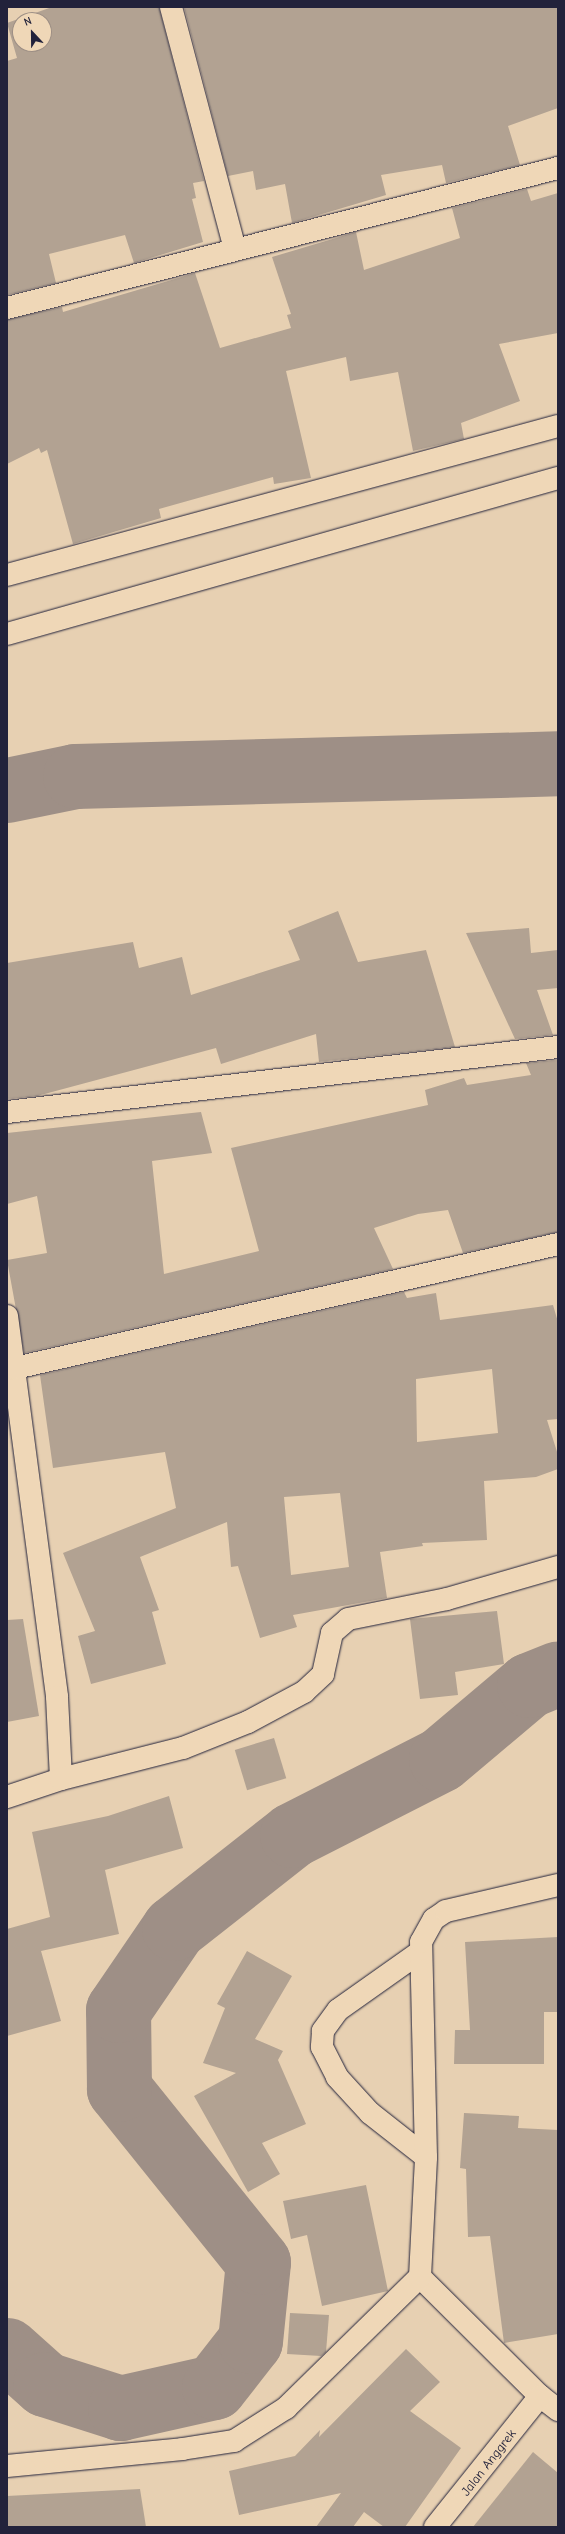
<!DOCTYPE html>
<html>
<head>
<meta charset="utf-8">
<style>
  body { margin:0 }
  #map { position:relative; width:565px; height:2534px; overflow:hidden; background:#e7d0b2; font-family:"Comic Neue",sans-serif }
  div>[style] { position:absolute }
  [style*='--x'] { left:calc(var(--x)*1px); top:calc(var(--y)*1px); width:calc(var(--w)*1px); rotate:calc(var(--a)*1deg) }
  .river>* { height:65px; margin:-32.5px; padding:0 32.5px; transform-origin:32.5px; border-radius:32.5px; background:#9e8f86 }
  .building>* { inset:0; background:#b2a292; transform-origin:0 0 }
  .roads { filter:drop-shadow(0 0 1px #22223b) drop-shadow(0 0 1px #22223b) }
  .street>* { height:22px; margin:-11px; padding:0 11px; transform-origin:11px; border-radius:11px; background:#efd7b7 }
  span { translate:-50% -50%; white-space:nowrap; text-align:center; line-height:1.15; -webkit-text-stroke:3px #efd7b7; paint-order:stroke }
  .street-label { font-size:13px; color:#22223b }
  .frame { position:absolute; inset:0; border:8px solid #22223b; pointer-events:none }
  .north { position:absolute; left:12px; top:12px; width:40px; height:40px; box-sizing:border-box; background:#efd7b7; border:1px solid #9d8f85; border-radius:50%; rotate:338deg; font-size:11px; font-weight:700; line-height:16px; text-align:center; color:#22223b }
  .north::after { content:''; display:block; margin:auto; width:14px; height:18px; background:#22223b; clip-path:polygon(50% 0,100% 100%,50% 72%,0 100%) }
</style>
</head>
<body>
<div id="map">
  <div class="river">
    <div style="--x:7;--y:790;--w:69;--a:-11.6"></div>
    <div style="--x:75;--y:776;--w:483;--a:-1.5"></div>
    <div style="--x:7;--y:2350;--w:51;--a:41.8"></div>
    <div style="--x:45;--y:2384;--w:79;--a:17.7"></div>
    <div style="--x:120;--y:2408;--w:96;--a:-12.6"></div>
    <div style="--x:214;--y:2387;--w:58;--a:-52"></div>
    <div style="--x:250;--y:2341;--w:79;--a:-84.2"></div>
    <div style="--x:258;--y:2262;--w:222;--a:-128.8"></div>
    <div style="--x:119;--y:2089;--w:79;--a:-90.7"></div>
    <div style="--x:118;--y:2010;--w:99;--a:-55.7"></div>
    <div style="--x:174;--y:1928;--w:150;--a:-38.2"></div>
    <div style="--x:292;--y:1835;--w:167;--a:-27"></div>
    <div style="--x:441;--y:1759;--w:115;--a:-40.1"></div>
    <div style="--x:529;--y:1685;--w:31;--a:-22"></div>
  </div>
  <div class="building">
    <div style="clip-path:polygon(evenodd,52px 7px,159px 7px,204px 181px,193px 183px,196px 198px,192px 199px,203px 242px,134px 263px,125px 235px,49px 254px,56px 283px,7px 295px,7px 61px,17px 58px,7px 23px,52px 7px,20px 20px,44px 20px,44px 44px,20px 44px,20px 20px)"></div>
    <div style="clip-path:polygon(184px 7px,558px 7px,558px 108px,508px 126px,520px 165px,446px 183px,442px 165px,381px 175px,386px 195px,292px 223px,285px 184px,256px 190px,253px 171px,228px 176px)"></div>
    <div style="clip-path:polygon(527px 189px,531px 201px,558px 193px,558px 333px,499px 344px,520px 401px,461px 423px,464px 439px,413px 451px,398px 372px,350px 381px,346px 357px,286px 371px,311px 478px,274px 484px,273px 477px,159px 509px,161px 518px,73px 544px,47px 450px,41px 453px,39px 448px,7px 464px,7px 320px,62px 307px,63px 312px,195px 273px,220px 348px,291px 328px,287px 315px,291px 314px,272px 257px,356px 232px,364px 270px,460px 238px,452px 208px)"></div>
    <div style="clip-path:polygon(338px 911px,358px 962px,426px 950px,455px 1047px,319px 1062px,316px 1034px,221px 1064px,216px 1048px,37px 1096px,7px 1099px,7px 963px,133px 942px,139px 968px,182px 957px,191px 995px,300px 960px,288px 931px)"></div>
    <div style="clip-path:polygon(529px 928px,531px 953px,558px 950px,558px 988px,537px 990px,553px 1035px,515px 1039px,466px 933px)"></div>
    <div style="clip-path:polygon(558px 1060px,558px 1232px,463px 1253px,448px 1210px,418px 1214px,374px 1228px,393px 1269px,24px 1353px,7px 1260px,47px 1253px,37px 1196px,7px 1204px,7px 1133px,201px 1112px,212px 1153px,152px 1161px,164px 1274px,259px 1251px,231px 1148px,428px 1105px,425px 1090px,464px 1078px,467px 1085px,531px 1075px,526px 1063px)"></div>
    <div style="clip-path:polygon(evenodd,404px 1292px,407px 1298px,436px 1293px,440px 1320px,553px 1305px,558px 1322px,558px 1419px,547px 1420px,558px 1455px,558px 1469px,536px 1477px,484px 1481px,487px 1540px,422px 1543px,423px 1546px,380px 1552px,387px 1598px,293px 1615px,297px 1627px,260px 1638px,238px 1566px,231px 1567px,227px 1522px,140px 1557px,159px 1610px,152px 1612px,166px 1664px,91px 1684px,78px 1636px,95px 1631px,63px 1553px,176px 1508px,165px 1452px,53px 1468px,40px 1375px,404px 1292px,492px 1369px,498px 1433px,417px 1442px,416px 1379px,492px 1369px,404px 1292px,340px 1493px,349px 1567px,291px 1575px,284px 1497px,340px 1493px)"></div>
    <div style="clip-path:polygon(497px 1611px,504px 1664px,455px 1672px,458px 1695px,420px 1699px,410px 1619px)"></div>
    <div style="clip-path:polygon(23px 1619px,39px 1716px,7px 1722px,7px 1620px)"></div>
    <div style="left:274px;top:1738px;width:42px;height:41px;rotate:73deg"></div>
    <div style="clip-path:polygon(169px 1796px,183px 1848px,105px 1870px,119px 1934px,41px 1951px,61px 2021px,7px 2036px,7px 1929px,50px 1917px,32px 1832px,108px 1816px)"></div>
    <div style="clip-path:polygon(558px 1937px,558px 2012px,544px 2012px,544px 2064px,454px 2064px,455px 2030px,470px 2030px,465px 1942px)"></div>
    <div style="clip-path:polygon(247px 1951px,292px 1976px,255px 2039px,283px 2051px,278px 2060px,306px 2124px,262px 2143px,280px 2174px,248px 2192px,194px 2096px,236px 2073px,203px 2063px,225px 2008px,217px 2004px)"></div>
    <div style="clip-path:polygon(464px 2113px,519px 2116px,518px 2128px,558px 2130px,558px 2334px,504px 2343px,490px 2236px,468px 2237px,466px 2169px,460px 2168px)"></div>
    <div style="clip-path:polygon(366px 2185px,388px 2291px,322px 2306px,307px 2235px,291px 2239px,283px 2201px)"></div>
    <div style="clip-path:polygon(290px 2313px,329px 2315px,326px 2352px,321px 2356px,287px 2354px)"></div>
    <div style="clip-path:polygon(406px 2349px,440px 2382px,410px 2411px,461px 2448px,405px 2527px,384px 2527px,364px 2512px,353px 2527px,316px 2527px,341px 2493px,239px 2515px,229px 2471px,295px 2456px,320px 2430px,319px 2437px)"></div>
    <div style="clip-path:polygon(533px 2452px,558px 2473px,558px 2527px,473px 2527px)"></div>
    <div style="clip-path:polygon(140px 2489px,146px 2527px,7px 2527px,7px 2496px)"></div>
  </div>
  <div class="roads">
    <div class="street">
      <div style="--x:171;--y:7;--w:251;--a:75.2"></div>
      <div style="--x:7;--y:308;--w:569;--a:-14.26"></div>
      <div style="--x:7;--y:575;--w:571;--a:-15.13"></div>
      <div style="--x:7;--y:634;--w:573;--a:-15.81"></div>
      <div style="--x:7;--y:1112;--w:555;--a:-6.73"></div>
      <div style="--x:7;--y:1316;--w:384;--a:82.5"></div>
      <div style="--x:57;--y:1697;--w:82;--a:87.2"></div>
      <div style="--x:61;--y:1779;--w:57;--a:161.6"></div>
      <div style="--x:15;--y:1368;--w:557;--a:-12.86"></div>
      <div style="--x:61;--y:1779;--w:126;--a:-14.3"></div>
      <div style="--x:183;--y:1748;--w:70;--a:-21.8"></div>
      <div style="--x:248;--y:1722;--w:64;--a:-28.2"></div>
      <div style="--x:304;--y:1692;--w:26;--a:-43"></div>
      <div style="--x:323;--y:1674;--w:42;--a:-77.6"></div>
      <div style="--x:332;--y:1633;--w:21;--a:-41"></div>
      <div style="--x:348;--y:1619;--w:101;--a:-11.4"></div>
      <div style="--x:447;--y:1599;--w:116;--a:-16.1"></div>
      <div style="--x:420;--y:1952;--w:100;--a:144.7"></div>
      <div style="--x:338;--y:2010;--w:26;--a:126"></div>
      <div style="--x:323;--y:2031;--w:16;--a:94"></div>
      <div style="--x:322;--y:2047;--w:34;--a:63"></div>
      <div style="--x:337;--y:2077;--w:49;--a:47.5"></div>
      <div style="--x:370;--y:2113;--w:71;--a:38.2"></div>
      <div style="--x:420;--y:2277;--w:169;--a:44.8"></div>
      <div style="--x:540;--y:2396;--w:23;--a:38"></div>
      <div style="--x:7;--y:2466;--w:176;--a:-5.5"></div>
      <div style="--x:182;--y:2449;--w:53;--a:-8.7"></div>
      <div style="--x:234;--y:2441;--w:62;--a:-32.4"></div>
      <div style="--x:286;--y:2408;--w:187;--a:-44.4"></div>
      <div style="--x:420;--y:2277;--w:120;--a:-87.1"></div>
      <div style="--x:426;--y:2157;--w:215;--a:-91.3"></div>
      <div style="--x:421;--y:1942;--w:26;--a:-61"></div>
      <div style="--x:434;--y:1919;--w:14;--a:-34"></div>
      <div style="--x:446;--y:1911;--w:115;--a:-13.1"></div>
      <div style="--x:435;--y:2527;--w:168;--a:-51.3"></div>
    </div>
  </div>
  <div class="street-label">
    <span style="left:489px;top:2463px;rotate:-52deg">Jalan Anggrek</span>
  </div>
  <div class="frame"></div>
  <div class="north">N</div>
</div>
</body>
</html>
